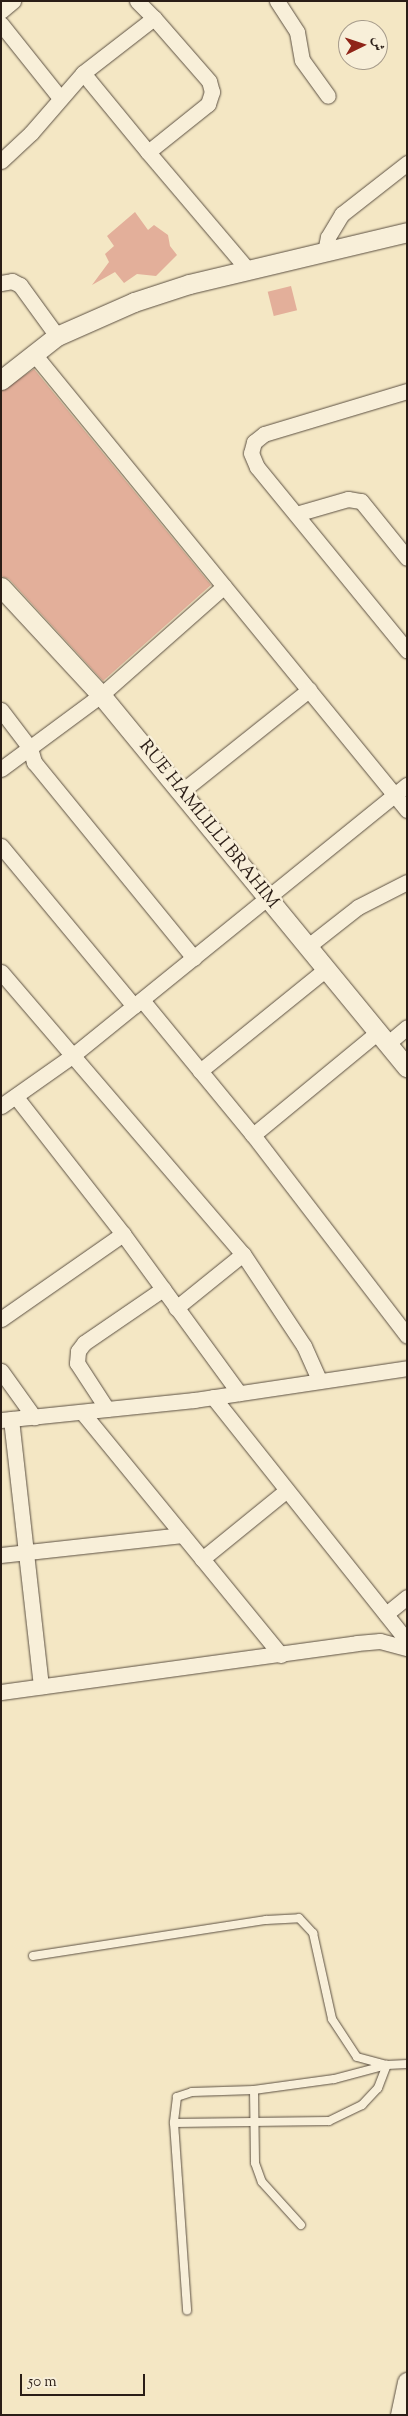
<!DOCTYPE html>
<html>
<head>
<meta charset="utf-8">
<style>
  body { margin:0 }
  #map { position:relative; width:408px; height:2416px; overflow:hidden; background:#f4e7c4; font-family:"Sorts Mill Goudy",Amiri,serif }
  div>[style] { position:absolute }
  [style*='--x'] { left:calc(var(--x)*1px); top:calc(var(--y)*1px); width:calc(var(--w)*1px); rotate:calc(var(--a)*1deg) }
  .building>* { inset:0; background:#e3af9a; transform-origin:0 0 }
  .roads { filter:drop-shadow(0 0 1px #5c5042) drop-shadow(0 0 1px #5c5042) }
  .service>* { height:8px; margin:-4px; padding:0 4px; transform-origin:4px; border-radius:4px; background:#f8efd9 }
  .minor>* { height:15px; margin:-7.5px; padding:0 7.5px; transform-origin:7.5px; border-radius:7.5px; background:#f8efd9 }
  .tertiary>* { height:19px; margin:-9.5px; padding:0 9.5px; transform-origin:9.5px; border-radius:9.5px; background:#f8efd9 }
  span { translate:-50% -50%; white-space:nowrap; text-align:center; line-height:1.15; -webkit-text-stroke:5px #f8efd9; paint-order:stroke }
  .street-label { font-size:18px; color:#2a1d16 }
  .frame { position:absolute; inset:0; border:2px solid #2a1d16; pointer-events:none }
  .north { position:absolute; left:338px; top:20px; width:50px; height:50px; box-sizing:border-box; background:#f8efd9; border:1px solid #a69b8b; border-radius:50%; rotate:86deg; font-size:14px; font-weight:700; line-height:20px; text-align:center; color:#2a1d16 }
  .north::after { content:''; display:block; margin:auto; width:18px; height:22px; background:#8f2418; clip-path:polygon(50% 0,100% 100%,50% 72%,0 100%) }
  .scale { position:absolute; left:20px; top:2374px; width:125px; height:22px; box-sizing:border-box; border:2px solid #2a1d16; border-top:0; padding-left:6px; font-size:15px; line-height:18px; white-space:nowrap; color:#2a1d16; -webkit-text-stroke:4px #f8efd9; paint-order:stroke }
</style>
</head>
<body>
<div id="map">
  <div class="building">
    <div style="clip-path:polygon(135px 212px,148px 230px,154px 225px,168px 235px,170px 246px,177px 255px,156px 276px,137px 274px,124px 283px,115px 272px,92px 285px,109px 262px,105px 254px,114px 246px,107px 236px)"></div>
    <div style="left:291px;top:286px;width:25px;height:24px;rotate:76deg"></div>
    <div style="clip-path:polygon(34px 369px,211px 585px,103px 681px,9px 579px,1px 576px,1px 391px)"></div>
  </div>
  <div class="roads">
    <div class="service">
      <div style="--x:33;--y:1956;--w:236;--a:-8.8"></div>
      <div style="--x:266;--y:1920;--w:33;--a:-3"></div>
      <div style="--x:299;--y:1918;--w:21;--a:47"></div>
      <div style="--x:313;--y:1933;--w:88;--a:77.5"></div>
      <div style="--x:332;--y:2019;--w:45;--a:56.7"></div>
      <div style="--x:357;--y:2057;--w:31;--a:15"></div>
      <div style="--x:387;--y:2065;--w:20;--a:-3"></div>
      <div style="--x:254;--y:2090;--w:73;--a:89.2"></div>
      <div style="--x:255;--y:2163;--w:20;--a:70"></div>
      <div style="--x:262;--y:2182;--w:58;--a:47.8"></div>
      <div style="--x:174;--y:2123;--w:155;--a:-0.7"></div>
      <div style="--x:329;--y:2121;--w:37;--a:-26"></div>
      <div style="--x:362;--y:2105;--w:23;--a:-47"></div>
      <div style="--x:378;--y:2088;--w:25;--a:-69"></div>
      <div style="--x:387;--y:2065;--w:55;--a:165.2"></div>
      <div style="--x:334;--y:2079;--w:81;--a:172.2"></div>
      <div style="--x:254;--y:2090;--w:62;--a:178.2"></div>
      <div style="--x:192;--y:2092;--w:16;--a:162"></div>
      <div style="--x:177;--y:2097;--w:26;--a:97"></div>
      <div style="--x:174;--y:2123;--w:188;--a:86"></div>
    </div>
    <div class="minor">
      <div style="--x:277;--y:1;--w:37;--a:57"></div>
      <div style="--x:297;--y:32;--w:28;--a:80"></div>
      <div style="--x:302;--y:60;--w:44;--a:54.2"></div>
      <div style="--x:1;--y:11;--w:16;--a:-40"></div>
      <div style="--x:1;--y:24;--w:95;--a:51.4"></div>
      <div style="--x:83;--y:73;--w:102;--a:50.6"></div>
      <div style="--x:148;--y:152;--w:77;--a:-38.7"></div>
      <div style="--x:208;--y:104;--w:13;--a:-72"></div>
      <div style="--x:212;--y:92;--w:11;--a:-105"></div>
      <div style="--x:209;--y:81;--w:84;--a:-131.1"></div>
      <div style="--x:148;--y:152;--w:155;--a:49.7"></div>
      <div style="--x:1;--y:161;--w:41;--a:-43"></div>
      <div style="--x:31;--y:133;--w:79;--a:-49.1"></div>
      <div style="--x:83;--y:73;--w:90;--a:-37.8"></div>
      <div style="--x:154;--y:18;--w:24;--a:-135"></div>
      <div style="--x:325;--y:252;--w:15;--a:-79"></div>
      <div style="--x:328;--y:237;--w:27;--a:-59"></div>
      <div style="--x:342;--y:214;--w:83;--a:-38.1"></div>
      <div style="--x:1;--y:283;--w:11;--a:-10"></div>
      <div style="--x:12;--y:281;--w:9;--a:27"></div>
      <div style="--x:20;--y:285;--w:63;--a:54"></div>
      <div style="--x:34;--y:354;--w:589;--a:50.72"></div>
      <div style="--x:407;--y:391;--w:149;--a:163.3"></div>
      <div style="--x:264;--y:434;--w:13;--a:141"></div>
      <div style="--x:254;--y:442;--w:11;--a:105"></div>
      <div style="--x:251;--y:453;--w:15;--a:67"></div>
      <div style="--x:257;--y:467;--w:237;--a:50.7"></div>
      <div style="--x:296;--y:514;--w:54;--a:-16.1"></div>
      <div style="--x:348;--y:499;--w:13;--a:9"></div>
      <div style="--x:361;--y:501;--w:73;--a:51.1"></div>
      <div style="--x:1;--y:710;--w:48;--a:52.7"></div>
      <div style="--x:30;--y:748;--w:15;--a:74"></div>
      <div style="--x:34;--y:762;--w:253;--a:50.8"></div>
      <div style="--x:1;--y:769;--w:124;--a:-36.5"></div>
      <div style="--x:101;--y:695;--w:164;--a:-41.5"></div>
      <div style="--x:181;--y:792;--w:164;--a:-38.6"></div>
      <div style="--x:1;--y:846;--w:208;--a:50.3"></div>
      <div style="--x:307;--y:947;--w:65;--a:-38.1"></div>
      <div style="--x:358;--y:907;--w:55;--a:-27"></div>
      <div style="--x:1;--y:972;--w:372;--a:49.4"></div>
      <div style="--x:142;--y:1000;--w:175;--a:50.6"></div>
      <div style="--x:253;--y:1135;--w:253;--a:52.5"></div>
      <div style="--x:387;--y:1044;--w:26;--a:-40"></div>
      <div style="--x:200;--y:1071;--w:162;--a:-39"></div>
      <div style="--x:16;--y:1097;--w:174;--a:52"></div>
      <div style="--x:1;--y:1106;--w:87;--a:-35.2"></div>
      <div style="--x:72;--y:1056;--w:431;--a:-39"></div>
      <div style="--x:253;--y:1135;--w:162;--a:-39.5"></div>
      <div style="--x:176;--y:1308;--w:86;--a:-38.9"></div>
      <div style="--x:243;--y:1254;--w:110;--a:56.5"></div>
      <div style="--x:304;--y:1346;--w:37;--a:66"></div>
      <div style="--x:1;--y:1319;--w:149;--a:-34.9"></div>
      <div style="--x:123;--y:1234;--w:197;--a:53.9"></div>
      <div style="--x:1;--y:1371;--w:57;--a:54.3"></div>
      <div style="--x:213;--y:1397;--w:312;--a:51.5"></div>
      <div style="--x:107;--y:1409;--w:55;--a:-123.1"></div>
      <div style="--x:77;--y:1363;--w:12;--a:-85"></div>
      <div style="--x:78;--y:1351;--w:10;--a:-53"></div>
      <div style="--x:84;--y:1343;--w:96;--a:-34.4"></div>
      <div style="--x:82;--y:1412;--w:314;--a:50.7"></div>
      <div style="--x:11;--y:1419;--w:269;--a:83.6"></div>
      <div style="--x:1;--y:1420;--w:194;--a:-5.9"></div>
      <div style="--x:194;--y:1400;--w:215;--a:-8.5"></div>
      <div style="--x:1;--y:1555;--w:182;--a:-6.3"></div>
      <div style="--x:202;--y:1559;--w:109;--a:-39.1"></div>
      <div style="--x:386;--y:1614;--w:27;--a:-39"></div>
      <div style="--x:1;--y:1692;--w:359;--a:-7.8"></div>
      <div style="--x:357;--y:1643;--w:23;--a:-5"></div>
      <div style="--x:380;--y:1641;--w:28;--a:15"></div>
    </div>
    <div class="tertiary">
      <div style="--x:1;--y:380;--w:71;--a:-38.2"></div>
      <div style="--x:57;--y:336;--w:84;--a:-23.8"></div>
      <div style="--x:134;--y:302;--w:58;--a:-18.1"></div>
      <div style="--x:189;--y:284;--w:224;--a:-13.4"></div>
      <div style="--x:1;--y:587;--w:147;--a:47.2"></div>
      <div style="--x:101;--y:695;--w:482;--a:50.6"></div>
      <div style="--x:400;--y:2415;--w:34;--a:-78"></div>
    </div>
  </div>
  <div class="street-label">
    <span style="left:208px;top:825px;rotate:51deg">RUE HAMLILLI BRAHIM</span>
  </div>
  <div class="frame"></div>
  <div class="north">ش</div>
  <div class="scale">50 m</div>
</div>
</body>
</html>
